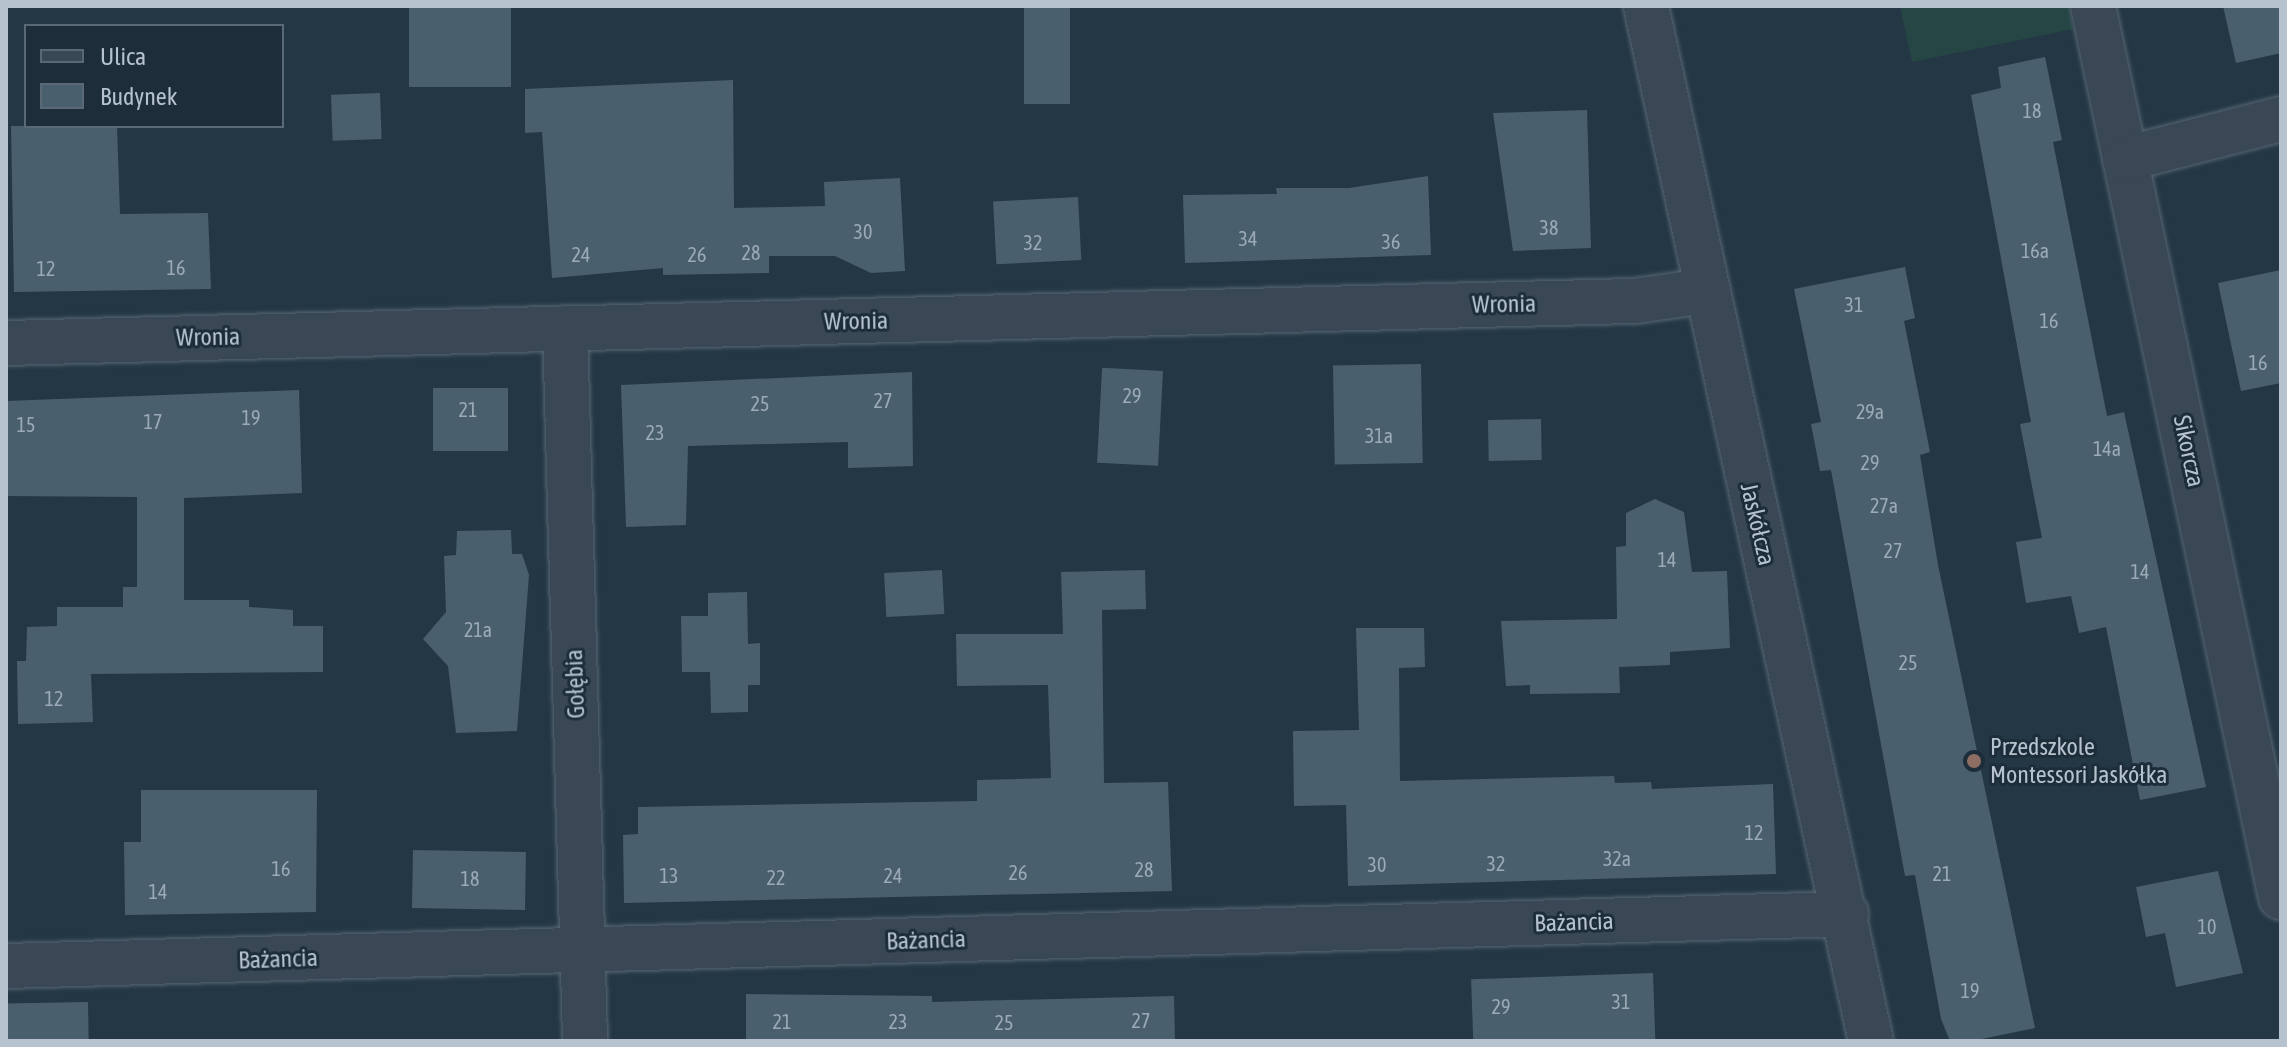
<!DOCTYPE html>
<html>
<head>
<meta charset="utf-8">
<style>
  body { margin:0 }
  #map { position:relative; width:2287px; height:1047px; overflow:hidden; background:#243745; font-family:"Asap Condensed",sans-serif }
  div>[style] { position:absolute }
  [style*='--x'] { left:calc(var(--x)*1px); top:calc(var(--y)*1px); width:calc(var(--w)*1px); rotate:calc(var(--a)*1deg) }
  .green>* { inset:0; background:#264645 }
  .building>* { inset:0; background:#4a5f6e; transform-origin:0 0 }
  .roads { filter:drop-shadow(0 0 2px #576672) drop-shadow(0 0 2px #576672) }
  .minor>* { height:44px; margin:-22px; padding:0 22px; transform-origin:22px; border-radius:22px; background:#394854 }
  .dots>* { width:22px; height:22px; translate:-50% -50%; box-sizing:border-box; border:4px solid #1d2d3a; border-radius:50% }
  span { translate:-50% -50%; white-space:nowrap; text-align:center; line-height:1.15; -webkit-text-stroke:6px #1d2d3a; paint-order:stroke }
  .number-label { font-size:20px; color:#9baab6 }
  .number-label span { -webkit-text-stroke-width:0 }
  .street-label { font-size:24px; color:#b6c3ce }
  .poi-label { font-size:24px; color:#b6c3ce }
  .left { translate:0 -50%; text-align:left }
  .frame { position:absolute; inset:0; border:8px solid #b6c3ce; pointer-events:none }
  .legend { position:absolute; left:24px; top:24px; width:260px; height:104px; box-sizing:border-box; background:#1d2d3a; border:2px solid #5a6975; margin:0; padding:10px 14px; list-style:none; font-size:24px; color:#b6c3ce }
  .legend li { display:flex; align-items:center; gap:16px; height:40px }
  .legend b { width:40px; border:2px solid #5a6975 }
</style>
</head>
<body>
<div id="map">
  <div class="green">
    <div style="clip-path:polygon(1900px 6px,2068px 6px,2073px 29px,1912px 62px)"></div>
  </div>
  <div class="building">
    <div style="left:409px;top:6px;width:102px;height:81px"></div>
    <div style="left:1024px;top:6px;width:46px;height:98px"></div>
    <div style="clip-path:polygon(2223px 6px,2281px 6px,2281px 53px,2236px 63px)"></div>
    <div style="clip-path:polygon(2045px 57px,2062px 140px,2053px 142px,2107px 416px,2124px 412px,2206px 787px,2140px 800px,2106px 627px,2079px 633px,2071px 596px,2026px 603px,2016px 542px,2042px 538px,2020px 424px,2031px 422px,1971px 95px,2001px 88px,1998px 67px)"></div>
    <div style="clip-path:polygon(733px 80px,734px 208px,825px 206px,824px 182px,900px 178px,905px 271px,871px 273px,835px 256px,769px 256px,769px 273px,663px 275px,663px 268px,552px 278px,542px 132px,525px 133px,525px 89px)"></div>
    <div style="left:380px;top:93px;width:46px;height:49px;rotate:88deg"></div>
    <div style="clip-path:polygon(1587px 110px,1591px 248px,1513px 251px,1493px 113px)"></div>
    <div style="clip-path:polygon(11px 126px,117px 126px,120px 214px,208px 213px,211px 289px,14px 292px)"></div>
    <div style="clip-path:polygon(1428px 176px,1431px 255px,1185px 263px,1183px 195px,1277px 194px,1276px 188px,1349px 188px)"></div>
    <div style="left:1078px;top:197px;width:63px;height:85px;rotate:87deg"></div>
    <div style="clip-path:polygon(1905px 267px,1915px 318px,1904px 321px,1930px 452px,1920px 455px,1938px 565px,2035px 1028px,1972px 1041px,1950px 1041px,1941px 1019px,1915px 875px,1905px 876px,1831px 470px,1820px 471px,1811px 424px,1821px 422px,1794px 289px)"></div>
    <div style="clip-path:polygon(2281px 270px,2281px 383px,2241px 391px,2218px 283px)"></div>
    <div style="left:1421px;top:364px;width:99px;height:88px;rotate:89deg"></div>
    <div style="left:1163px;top:371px;width:95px;height:61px;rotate:93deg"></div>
    <div style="clip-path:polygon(912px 372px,913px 466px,848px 468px,848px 442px,688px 446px,686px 525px,626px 527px,621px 385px)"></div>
    <div style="left:508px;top:388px;width:63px;height:75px;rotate:90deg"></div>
    <div style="clip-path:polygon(299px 390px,302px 493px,184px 498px,184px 600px,249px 600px,249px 607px,293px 610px,293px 626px,323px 626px,323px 672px,91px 674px,93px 722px,18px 724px,17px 661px,26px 661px,27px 627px,57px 626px,57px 607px,123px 607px,123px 587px,137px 587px,137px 497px,6px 496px,6px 401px)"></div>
    <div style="left:1541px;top:419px;width:41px;height:53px;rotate:89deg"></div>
    <div style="clip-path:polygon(1655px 499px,1684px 512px,1692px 572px,1727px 571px,1730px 648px,1670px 652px,1670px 665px,1619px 667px,1620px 693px,1530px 694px,1530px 685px,1506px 686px,1501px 621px,1617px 619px,1616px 547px,1626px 546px,1626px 513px)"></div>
    <div style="clip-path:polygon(511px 530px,512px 554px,522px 554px,529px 575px,517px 731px,456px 733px,448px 666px,423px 639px,446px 612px,444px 556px,456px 555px,457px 531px)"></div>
    <div style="left:942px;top:570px;width:44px;height:58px;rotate:87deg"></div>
    <div style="clip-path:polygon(1145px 570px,1146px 609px,1102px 610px,1104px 783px,1168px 782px,1172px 891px,624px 903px,623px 835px,638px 834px,638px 807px,977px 801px,977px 780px,1051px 778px,1048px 685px,957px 686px,956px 634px,1063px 634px,1061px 572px)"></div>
    <div style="clip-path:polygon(747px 592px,748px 644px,760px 643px,760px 685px,748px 685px,748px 712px,711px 713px,710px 672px,682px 672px,681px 616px,708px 616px,708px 593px)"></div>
    <div style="clip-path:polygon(1356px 628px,1424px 628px,1425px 667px,1399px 668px,1400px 781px,1614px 776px,1615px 783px,1651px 782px,1652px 789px,1773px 784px,1776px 874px,1348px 886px,1346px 805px,1294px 806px,1293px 731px,1359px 730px)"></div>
    <div style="clip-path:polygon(141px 790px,317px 790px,316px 912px,125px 915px,124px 842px,141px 842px)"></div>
    <div style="left:413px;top:850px;width:113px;height:58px;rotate:1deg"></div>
    <div style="clip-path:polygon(2218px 871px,2243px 973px,2176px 987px,2165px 933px,2146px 937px,2136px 887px)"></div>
    <div style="left:1653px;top:973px;width:68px;height:182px;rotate:88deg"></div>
    <div style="clip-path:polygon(746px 994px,932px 996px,932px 1002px,1174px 996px,1175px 1041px,746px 1041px)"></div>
    <div style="left:88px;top:1002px;width:39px;height:82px;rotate:89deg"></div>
  </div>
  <div class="roads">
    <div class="minor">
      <div style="--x:1646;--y:6;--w:1059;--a:77.74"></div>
      <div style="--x:2093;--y:6;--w:911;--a:78.09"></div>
      <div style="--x:2125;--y:159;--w:161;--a:-14.4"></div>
      <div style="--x:565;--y:328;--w:713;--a:88.39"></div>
      <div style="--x:6;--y:343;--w:1630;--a:-1.48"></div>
      <div style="--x:1635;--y:301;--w:71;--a:-8.1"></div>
      <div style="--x:6;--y:966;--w:1841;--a:-1.62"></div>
    </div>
  </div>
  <div class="dots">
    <div style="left:1974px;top:761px;background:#8d6e63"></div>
  </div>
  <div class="number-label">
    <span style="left:2032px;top:110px">18</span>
    <span style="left:1549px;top:227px">38</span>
    <span style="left:863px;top:231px">30</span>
    <span style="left:1248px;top:238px">34</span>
    <span style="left:1391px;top:241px">36</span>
    <span style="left:1033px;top:242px">32</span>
    <span style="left:2035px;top:250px">16a</span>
    <span style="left:751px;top:252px">28</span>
    <span style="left:581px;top:254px">24</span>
    <span style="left:697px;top:254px">26</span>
    <span style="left:176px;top:267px">16</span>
    <span style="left:46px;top:268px">12</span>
    <span style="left:1854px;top:304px">31</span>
    <span style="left:2049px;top:320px">16</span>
    <span style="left:2258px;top:362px">16</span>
    <span style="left:1132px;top:395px">29</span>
    <span style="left:883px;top:400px">27</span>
    <span style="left:760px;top:403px">25</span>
    <span style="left:468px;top:409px">21</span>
    <span style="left:1870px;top:411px">29a</span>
    <span style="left:251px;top:417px">19</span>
    <span style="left:153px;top:421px">17</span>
    <span style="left:26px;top:424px">15</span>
    <span style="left:655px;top:432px">23</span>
    <span style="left:1379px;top:435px">31a</span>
    <span style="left:2107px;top:448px">14a</span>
    <span style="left:1870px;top:462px">29</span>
    <span style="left:1884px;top:505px">27a</span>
    <span style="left:1893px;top:550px">27</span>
    <span style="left:1667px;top:559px">14</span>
    <span style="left:2140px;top:571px">14</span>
    <span style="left:478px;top:629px">21a</span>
    <span style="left:1908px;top:662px">25</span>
    <span style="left:54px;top:698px">12</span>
    <span style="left:1754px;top:832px">12</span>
    <span style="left:1617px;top:858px">32a</span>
    <span style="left:1496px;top:863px">32</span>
    <span style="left:1377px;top:864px">30</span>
    <span style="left:281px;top:868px">16</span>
    <span style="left:1144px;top:869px">28</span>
    <span style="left:1018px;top:872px">26</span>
    <span style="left:1942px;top:873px">21</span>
    <span style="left:669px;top:875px">13</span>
    <span style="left:893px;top:875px">24</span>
    <span style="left:776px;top:877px">22</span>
    <span style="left:470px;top:878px">18</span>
    <span style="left:158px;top:891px">14</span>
    <span style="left:2207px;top:926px">10</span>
    <span style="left:1970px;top:990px">19</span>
    <span style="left:1621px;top:1001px">31</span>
    <span style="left:1501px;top:1006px">29</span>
    <span style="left:1141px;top:1020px">27</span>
    <span style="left:782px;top:1021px">21</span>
    <span style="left:898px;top:1021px">23</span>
    <span style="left:1004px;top:1022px">25</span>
  </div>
  <div class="street-label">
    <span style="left:1504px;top:304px;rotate:-1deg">Wronia</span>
    <span style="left:856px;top:321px;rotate:-1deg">Wronia</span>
    <span style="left:208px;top:337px;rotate:-1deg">Wronia</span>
    <span style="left:2189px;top:451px;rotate:78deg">Sikorcza</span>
    <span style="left:1758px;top:524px;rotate:77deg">Jaskółcza</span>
    <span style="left:575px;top:684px;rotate:-92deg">Gołębia</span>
    <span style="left:1574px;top:922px;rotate:-2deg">Bażancia</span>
    <span style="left:926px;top:940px;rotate:-2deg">Bażancia</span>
    <span style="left:278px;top:959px;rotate:-2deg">Bażancia</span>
  </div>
  <div class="poi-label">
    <span class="left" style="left:1990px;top:761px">Przedszkole<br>Montessori Jaskółka</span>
  </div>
  <div class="frame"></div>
  <ul class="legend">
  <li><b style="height:10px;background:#394854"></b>Ulica</li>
  <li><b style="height:22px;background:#4a5f6e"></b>Budynek</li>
  </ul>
</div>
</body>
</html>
